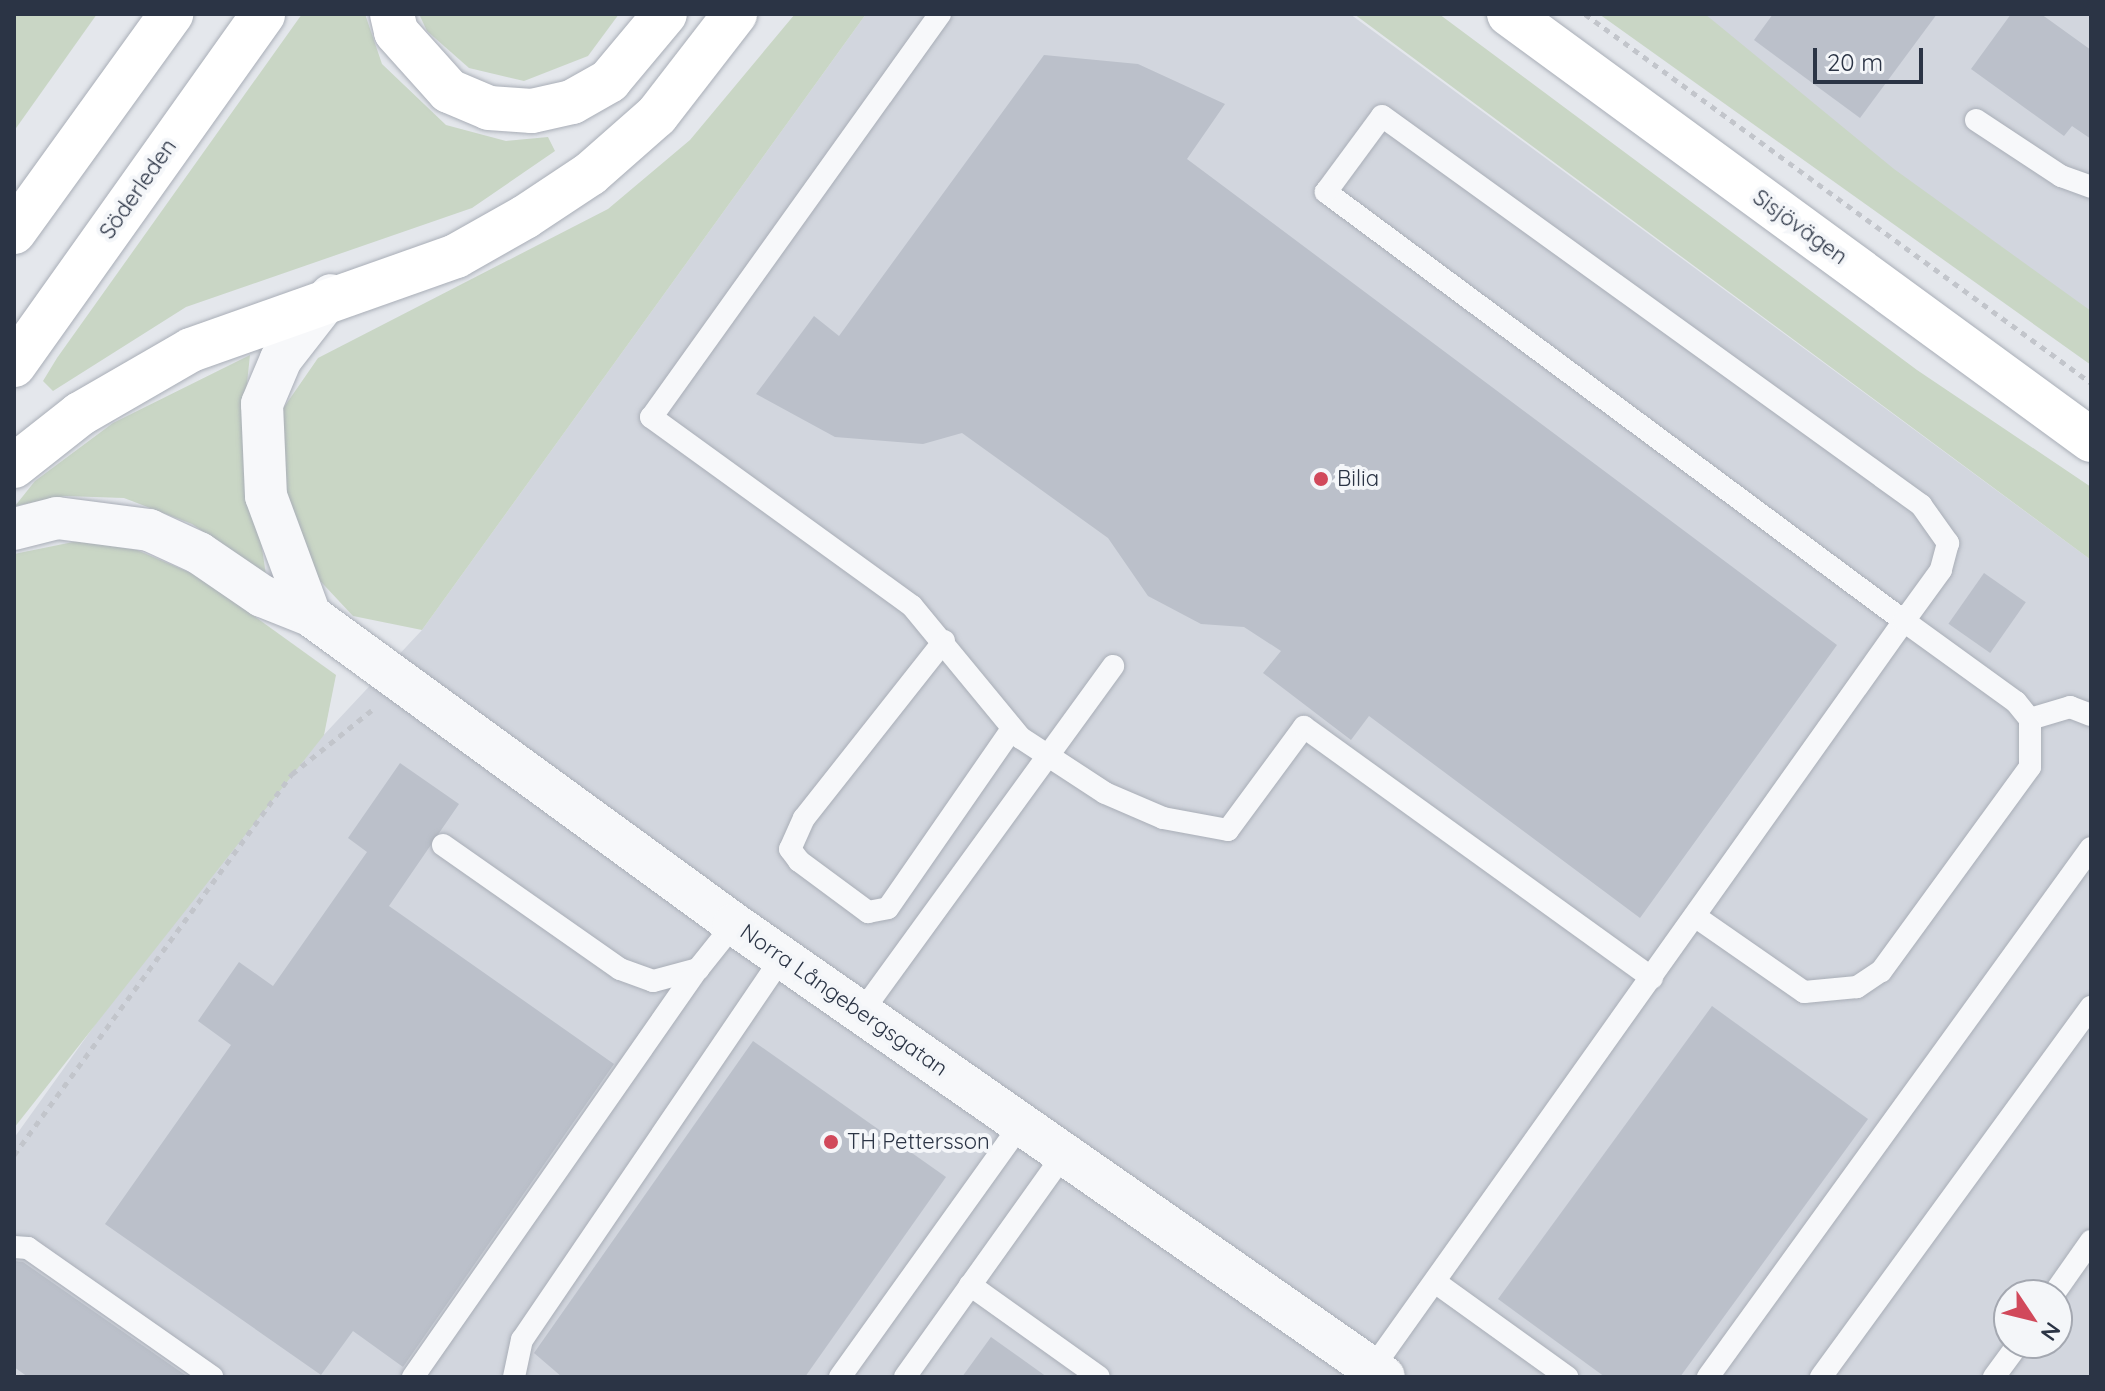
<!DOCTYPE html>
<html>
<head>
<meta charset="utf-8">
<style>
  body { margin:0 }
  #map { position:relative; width:2105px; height:1391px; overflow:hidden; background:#e4e7ec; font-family:Quicksand,sans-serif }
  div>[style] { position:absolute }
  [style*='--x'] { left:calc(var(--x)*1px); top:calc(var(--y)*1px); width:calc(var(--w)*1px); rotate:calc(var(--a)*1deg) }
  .built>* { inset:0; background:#d2d6de }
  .green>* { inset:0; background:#c9d6c5 }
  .building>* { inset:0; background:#bbc0ca; transform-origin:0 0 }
  .path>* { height:5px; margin-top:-2.5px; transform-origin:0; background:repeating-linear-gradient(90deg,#c2c5cb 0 6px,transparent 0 12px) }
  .roads { filter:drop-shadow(0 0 2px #a9aeb7) drop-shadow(0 0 2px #a9aeb7) }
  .lane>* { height:22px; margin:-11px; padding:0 11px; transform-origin:11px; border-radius:11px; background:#f7f8fa }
  .street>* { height:42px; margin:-21px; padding:0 21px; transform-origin:21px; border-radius:21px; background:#f7f8fa }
  .secondary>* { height:44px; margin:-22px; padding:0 22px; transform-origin:22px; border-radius:22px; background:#fff }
  .highway>* { height:44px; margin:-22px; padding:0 22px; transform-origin:22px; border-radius:22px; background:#fff }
  .dots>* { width:22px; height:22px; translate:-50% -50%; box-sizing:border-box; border:4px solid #f4f6f9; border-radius:50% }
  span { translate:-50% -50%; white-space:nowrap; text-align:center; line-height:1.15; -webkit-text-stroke:8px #f4f6f9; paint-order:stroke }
  .street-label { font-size:22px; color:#2b3445 }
  .poi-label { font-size:22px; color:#2b3445 }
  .left { translate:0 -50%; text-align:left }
  .frame { position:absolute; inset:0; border:16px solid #2b3445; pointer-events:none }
  .north { position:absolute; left:1993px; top:1279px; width:80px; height:80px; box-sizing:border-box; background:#f4f6f9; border:2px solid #a4a8b1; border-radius:50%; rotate:125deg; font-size:22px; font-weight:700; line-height:32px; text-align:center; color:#2b3445 }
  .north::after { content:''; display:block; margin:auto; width:28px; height:36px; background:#d1495b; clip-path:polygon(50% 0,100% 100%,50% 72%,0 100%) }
  .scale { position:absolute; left:1813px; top:48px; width:110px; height:36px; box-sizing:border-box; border:4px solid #2b3445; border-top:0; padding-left:10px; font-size:24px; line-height:28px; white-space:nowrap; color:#2b3445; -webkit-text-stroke:6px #f4f6f9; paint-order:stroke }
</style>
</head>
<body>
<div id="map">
  <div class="built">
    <div style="clip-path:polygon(evenodd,866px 14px,1350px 14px,2091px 560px,2091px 1377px,14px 1377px,14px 1138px,233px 832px,422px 630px,866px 14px,2009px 1295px,2057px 1295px,2057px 1343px,2009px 1343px,2009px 1295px)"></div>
    <div style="clip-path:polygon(1600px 14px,2091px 14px,2091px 359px)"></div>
  </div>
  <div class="green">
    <div style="clip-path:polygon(14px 14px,97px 14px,14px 131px)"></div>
    <div style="clip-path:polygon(302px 14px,365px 14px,382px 64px,446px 125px,506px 141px,548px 137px,555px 151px,472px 208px,186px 307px,53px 391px,43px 381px,57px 358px)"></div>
    <div style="clip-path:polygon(419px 14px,619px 14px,588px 56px,524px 81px,469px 68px,427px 31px)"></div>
    <div style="clip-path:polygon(795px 14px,866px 14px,422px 630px,353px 616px,309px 569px,286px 522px,280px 413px,318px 358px,608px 209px,690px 140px)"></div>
    <div style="clip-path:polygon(1354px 14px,1439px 14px,1917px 370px,2091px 487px,2091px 560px)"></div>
    <div style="clip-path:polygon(1599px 14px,1705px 14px,1894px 169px,2091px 311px,2091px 365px)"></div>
    <div style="clip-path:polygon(250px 355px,243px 421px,266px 575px,192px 524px,124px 498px,65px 496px,15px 506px,35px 481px,113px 423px)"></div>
    <div style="clip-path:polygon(78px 541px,137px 550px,200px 577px,336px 675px,324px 735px,14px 1128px,14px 554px)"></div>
  </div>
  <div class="building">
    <div style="clip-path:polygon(1773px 14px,1937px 14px,1860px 118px,1754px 40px)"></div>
    <div style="clip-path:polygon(2011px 14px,2041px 14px,2091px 50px,2091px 139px,2072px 126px,2064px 136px,1971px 69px)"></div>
    <div style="clip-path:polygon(1044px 55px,1138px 64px,1225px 104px,1187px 159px,1837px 645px,1640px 918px,1369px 716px,1351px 740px,1263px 673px,1281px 651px,1244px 627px,1201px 624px,1148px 596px,1108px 538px,962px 433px,923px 444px,835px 437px,756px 394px,814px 316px,839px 336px)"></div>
    <div style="left:1984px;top:573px;width:51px;height:62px;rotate:35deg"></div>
    <div style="clip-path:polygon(400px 763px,459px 804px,389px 906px,614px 1064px,403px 1367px,353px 1331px,321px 1375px,105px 1224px,231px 1045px,198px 1021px,239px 962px,273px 986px,367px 852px,348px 838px)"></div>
    <div style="clip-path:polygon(1712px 1006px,1868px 1119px,1680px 1377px,1605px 1377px,1498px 1299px)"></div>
    <div style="clip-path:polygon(753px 1041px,946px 1177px,805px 1377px,562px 1377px,534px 1353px)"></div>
    <div style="clip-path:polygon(14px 1261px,23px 1262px,188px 1377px,28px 1377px,14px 1367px)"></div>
    <div style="clip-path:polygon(991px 1337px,1047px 1377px,962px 1377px)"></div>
  </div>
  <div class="path">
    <div style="--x:1585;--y:14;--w:626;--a:36.1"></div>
    <div style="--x:14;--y:1155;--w:472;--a:-53.9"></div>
    <div style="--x:292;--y:774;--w:102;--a:-38.7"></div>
  </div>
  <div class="roads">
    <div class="lane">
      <div style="--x:940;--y:14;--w:496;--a:125.6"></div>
      <div style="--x:651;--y:417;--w:322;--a:35.9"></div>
      <div style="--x:912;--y:606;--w:171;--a:50.5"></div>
      <div style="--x:1021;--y:738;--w:100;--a:33.2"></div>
      <div style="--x:1105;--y:793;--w:63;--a:23.3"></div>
      <div style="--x:1163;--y:818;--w:66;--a:10.5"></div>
      <div style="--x:1228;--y:830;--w:128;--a:-53.6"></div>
      <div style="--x:1304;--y:727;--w:429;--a:35.8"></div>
      <div style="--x:1976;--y:120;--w:102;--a:33.4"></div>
      <div style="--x:2061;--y:176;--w:32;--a:20"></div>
      <div style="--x:944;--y:641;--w:226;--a:128.3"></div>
      <div style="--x:804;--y:818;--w:34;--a:114"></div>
      <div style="--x:790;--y:849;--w:15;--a:53"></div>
      <div style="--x:799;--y:861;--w:86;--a:36.5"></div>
      <div style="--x:868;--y:912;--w:20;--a:-11"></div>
      <div style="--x:888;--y:908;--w:218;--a:-55.3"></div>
      <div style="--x:2030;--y:719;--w:42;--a:-16.7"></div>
      <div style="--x:2070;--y:707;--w:22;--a:21"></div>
      <div style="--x:443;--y:845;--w:216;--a:35"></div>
      <div style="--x:620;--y:969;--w:35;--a:20"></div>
      <div style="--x:653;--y:981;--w:47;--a:-14.9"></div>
      <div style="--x:698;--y:969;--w:58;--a:-51.3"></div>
      <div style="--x:861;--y:1013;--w:429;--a:-54"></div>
      <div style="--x:14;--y:1247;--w:14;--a:4"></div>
      <div style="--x:28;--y:1248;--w:225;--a:35"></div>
      <div style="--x:1435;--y:1282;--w:163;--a:35.7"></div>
      <div style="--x:970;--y:1285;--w:158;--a:35.5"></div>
      <div style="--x:2053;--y:1295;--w:66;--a:-54.9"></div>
      <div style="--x:1372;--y:1369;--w:918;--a:-54.58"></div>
      <div style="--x:1904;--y:621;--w:720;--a:-143.42"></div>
      <div style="--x:1326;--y:192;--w:94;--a:-53.6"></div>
      <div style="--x:1382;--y:116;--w:665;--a:35.82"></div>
      <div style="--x:1921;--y:505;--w:47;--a:54.6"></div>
      <div style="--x:1948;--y:543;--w:28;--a:105"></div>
      <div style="--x:1941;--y:570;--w:63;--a:126"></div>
      <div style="--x:1904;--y:621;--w:138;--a:35.9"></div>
      <div style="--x:2016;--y:702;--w:22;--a:51"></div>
      <div style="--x:2030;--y:719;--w:48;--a:90"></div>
      <div style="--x:2030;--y:767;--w:253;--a:126.1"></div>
      <div style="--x:1881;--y:971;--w:29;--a:146"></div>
      <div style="--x:1857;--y:987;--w:53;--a:174.6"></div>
      <div style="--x:1804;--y:992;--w:131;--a:-145.2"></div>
      <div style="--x:413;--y:1377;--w:498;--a:-55.1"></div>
      <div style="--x:514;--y:1377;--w:38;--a:-78"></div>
      <div style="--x:522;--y:1340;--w:462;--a:-55.8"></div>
      <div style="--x:840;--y:1377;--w:311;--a:-54.4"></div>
      <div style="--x:905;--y:1377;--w:274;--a:-54.5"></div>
      <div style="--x:1708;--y:1377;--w:653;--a:-54.1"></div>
      <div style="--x:1821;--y:1377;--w:458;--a:-53.9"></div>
      <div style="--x:1994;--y:1377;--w:42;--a:-53.7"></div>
    </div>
    <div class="street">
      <div style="--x:14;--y:529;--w:44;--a:-14.3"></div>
      <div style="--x:57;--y:518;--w:93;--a:7.4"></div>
      <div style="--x:149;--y:530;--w:55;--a:24.7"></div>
      <div style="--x:199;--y:553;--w:76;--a:34.3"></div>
      <div style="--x:262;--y:596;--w:52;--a:21.6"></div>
      <div style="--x:310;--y:615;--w:525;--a:36.08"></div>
      <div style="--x:734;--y:924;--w:792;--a:34.87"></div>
      <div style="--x:310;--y:615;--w:127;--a:-110.3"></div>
      <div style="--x:266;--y:496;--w:92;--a:-92.5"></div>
      <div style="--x:262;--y:404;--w:49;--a:-67.1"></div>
      <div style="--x:281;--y:359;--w:81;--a:-52"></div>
    </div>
    <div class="secondary">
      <div style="--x:1509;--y:14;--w:721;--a:36.2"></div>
    </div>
    <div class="highway">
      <div style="--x:392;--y:14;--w:18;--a:77"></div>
      <div style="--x:396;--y:32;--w:79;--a:48.1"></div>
      <div style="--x:449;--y:91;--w:43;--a:23"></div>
      <div style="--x:489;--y:108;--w:43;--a:4"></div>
      <div style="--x:532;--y:111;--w:41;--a:-12.7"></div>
      <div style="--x:572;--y:102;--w:43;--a:-29.6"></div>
      <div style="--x:609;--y:81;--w:87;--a:-50.1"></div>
      <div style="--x:14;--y:232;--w:269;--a:-54.2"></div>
      <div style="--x:14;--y:365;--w:430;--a:-54.6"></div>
      <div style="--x:14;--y:466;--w:84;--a:-38.2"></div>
      <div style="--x:80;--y:414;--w:128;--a:-30"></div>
      <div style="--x:191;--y:350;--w:281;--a:-19.5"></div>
      <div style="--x:456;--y:256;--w:79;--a:-29.5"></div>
      <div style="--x:525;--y:217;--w:78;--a:-33.5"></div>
      <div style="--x:590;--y:174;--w:89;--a:-41.4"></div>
      <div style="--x:657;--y:115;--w:128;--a:-52.3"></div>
    </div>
  </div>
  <div class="dots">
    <div style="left:1321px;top:479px;background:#d1495b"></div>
    <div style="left:831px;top:1142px;background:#d1495b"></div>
  </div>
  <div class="street-label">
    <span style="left:138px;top:189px;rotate:-55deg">Söderleden</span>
    <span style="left:1800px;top:227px;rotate:36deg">Sisjövägen</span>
    <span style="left:844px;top:1000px;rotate:35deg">Norra Långebergsgatan</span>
  </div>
  <div class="poi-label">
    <span class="left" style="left:1337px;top:479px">Bilia</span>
    <span class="left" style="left:847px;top:1142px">TH Pettersson</span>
  </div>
  <div class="frame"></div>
  <div class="north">N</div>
  <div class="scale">20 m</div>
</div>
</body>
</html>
